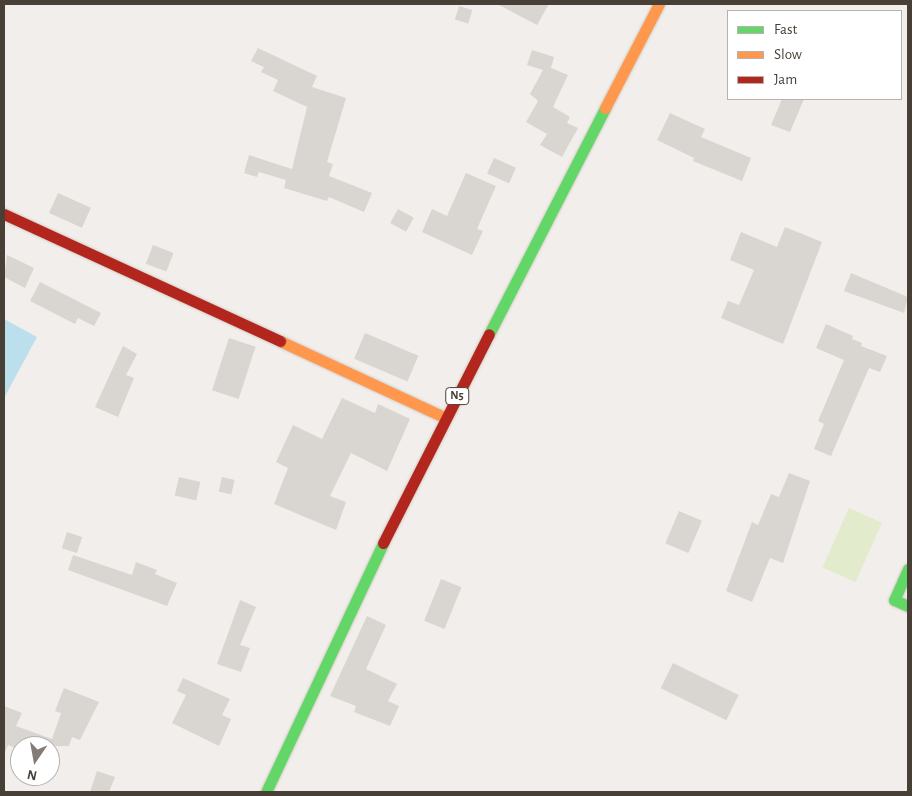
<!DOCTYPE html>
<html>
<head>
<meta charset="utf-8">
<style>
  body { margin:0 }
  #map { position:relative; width:912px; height:796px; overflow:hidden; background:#f1eeeb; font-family:"Alegreya Sans",sans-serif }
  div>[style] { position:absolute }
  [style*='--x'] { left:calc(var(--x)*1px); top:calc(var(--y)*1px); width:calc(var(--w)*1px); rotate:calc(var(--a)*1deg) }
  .green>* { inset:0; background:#e2ebcb; transform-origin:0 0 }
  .water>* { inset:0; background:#bcdfee }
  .building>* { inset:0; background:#d9d6d2; transform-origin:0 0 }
  .roads { filter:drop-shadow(0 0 1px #d1cbc2) drop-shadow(0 0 1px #d1cbc2) }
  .fast>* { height:11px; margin:-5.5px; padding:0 5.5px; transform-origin:5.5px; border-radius:5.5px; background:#63d668 }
  .slow>* { height:11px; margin:-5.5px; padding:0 5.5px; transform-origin:5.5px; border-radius:5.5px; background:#ff974d }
  .jam>* { height:11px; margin:-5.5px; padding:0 5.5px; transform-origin:5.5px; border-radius:5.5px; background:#b3261e }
  span { translate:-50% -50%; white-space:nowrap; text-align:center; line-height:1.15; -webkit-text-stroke:4px #fff; paint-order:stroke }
  .shield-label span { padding:1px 4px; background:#fff; border:1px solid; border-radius:4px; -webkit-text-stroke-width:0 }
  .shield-label { font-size:12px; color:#483f37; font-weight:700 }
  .frame { position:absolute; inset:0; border:5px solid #483f37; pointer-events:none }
  .legend { position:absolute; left:727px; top:10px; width:175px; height:90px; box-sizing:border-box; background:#fff; border:1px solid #b6b2af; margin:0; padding:6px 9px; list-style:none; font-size:15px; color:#483f37 }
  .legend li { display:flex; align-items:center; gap:10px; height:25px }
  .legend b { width:25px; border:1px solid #b6b2af }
  .north { position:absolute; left:10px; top:736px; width:50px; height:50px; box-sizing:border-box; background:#fff; border:1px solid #b6b2af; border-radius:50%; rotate:192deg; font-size:14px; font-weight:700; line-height:20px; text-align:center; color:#483f37 }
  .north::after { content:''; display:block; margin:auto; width:18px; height:22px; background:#837c76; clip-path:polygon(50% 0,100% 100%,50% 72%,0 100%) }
</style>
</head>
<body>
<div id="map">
  <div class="green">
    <div style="left:849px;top:508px;width:36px;height:65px;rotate:24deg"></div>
  </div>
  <div class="water">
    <div style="clip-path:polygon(4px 319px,37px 337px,4px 398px)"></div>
  </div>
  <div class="building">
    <div style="clip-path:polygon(497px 4px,549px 4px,537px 25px)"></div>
    <div style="left:459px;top:6px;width:14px;height:14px;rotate:17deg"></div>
    <div style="clip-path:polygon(258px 48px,317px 76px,312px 87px,346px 98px,327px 162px,333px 164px,329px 176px,372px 193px,364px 212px,329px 197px,327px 201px,284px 188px,286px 180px,259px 172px,257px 177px,244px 173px,249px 155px,292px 169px,307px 107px,273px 91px,278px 80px,261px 72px,264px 67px,251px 61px)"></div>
    <div style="clip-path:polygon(532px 50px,554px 57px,551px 68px,568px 75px,553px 107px,570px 117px,567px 123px,578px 128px,562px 157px,540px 145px,547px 134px,526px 122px,538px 101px,530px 94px,543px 70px,527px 65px)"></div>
    <div style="clip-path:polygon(782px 99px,804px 99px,790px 132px,771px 125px)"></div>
    <div style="clip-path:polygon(670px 113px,705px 129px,701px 137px,751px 158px,742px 181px,693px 161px,694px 158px,657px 140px)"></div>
    <div style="left:494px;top:158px;width:24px;height:17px;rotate:24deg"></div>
    <div style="clip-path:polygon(466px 173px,496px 186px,477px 229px,483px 231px,472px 255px,422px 232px,432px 209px,447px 216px)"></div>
    <div style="left:58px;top:193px;width:36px;height:22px;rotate:24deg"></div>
    <div style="left:398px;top:209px;width:18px;height:16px;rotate:29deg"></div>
    <div style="clip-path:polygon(785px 227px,822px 242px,783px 344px,721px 318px,728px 301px,739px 305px,754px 270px,730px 260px,741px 232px,777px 247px)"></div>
    <div style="left:153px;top:245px;width:22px;height:20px;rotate:21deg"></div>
    <div style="clip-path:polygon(7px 255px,34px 268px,25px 288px,4px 277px)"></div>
    <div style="clip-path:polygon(851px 273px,908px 297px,904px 313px,844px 291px)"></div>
    <div style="clip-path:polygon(40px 282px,101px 313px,94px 326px,78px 318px,75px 324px,30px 301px)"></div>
    <div style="clip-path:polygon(826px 324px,853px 336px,852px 339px,862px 343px,861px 346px,887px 356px,880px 372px,869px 368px,831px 456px,814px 449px,824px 424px,818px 421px,844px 360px,816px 348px)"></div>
    <div style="left:365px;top:333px;width:58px;height:28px;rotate:23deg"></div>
    <div style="left:229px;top:338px;width:28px;height:55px;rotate:18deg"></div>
    <div style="clip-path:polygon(123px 346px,137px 354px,126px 375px,134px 378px,118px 417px,95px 407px)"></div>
    <div style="clip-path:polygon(342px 398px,375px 413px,378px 404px,410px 419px,387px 471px,351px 453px,330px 496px,346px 502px,336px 530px,274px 504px,288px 468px,276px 462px,293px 425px,322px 439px)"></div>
    <div style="clip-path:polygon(789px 473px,810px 481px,783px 563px,770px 558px,752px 602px,726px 591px,752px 522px,758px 525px,771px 494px,779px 497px)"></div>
    <div style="left:179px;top:477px;width:22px;height:19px;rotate:13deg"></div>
    <div style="left:222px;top:477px;width:13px;height:15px;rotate:13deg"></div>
    <div style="left:679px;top:511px;width:25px;height:35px;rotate:23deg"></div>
    <div style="left:67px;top:532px;width:16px;height:17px;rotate:18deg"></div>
    <div style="clip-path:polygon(73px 555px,132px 575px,136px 562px,157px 570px,155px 574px,177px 583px,167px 606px,68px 570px)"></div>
    <div style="left:441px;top:579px;width:22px;height:45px;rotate:22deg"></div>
    <div style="clip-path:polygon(240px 600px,256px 607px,240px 645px,250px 648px,241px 672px,217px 664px)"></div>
    <div style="clip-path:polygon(367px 616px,386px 625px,366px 669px,397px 684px,388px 701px,399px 706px,390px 726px,354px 712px,356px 706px,330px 696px)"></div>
    <div style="left:673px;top:663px;width:73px;height:28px;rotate:26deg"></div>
    <div style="clip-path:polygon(183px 678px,230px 699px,222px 715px,231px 719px,219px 746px,172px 723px,186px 695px,177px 691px)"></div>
    <div style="clip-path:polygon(64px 688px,99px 702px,80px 740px,72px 737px,69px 746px,20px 746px,20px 750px,8px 745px,4px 755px,4px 706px,22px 713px,16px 726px,52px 739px,61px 713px,55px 711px)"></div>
    <div style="clip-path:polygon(97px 771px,115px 777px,109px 792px,90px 792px)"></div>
  </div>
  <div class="roads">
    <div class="fast">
      <div style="--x:489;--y:334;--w:254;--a:-62.8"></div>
      <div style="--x:908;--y:569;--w:34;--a:114"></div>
      <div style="--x:894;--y:600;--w:15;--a:23"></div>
      <div style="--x:266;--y:792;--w:275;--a:-64.8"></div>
    </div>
    <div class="slow">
      <div style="--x:605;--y:108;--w:117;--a:-62.6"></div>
      <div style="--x:280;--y:341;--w:183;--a:24.9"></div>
    </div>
    <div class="jam">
      <div style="--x:4;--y:214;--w:304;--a:24.7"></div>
      <div style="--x:383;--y:543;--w:234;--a:-63.1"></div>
    </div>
  </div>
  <div class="shield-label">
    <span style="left:457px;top:396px">N5</span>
  </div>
  <div class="frame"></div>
  <ul class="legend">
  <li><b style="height:6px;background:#63d668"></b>Fast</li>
  <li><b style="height:6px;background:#ff974d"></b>Slow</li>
  <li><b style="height:6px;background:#b3261e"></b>Jam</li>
  </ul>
  <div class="north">N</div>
</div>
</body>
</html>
